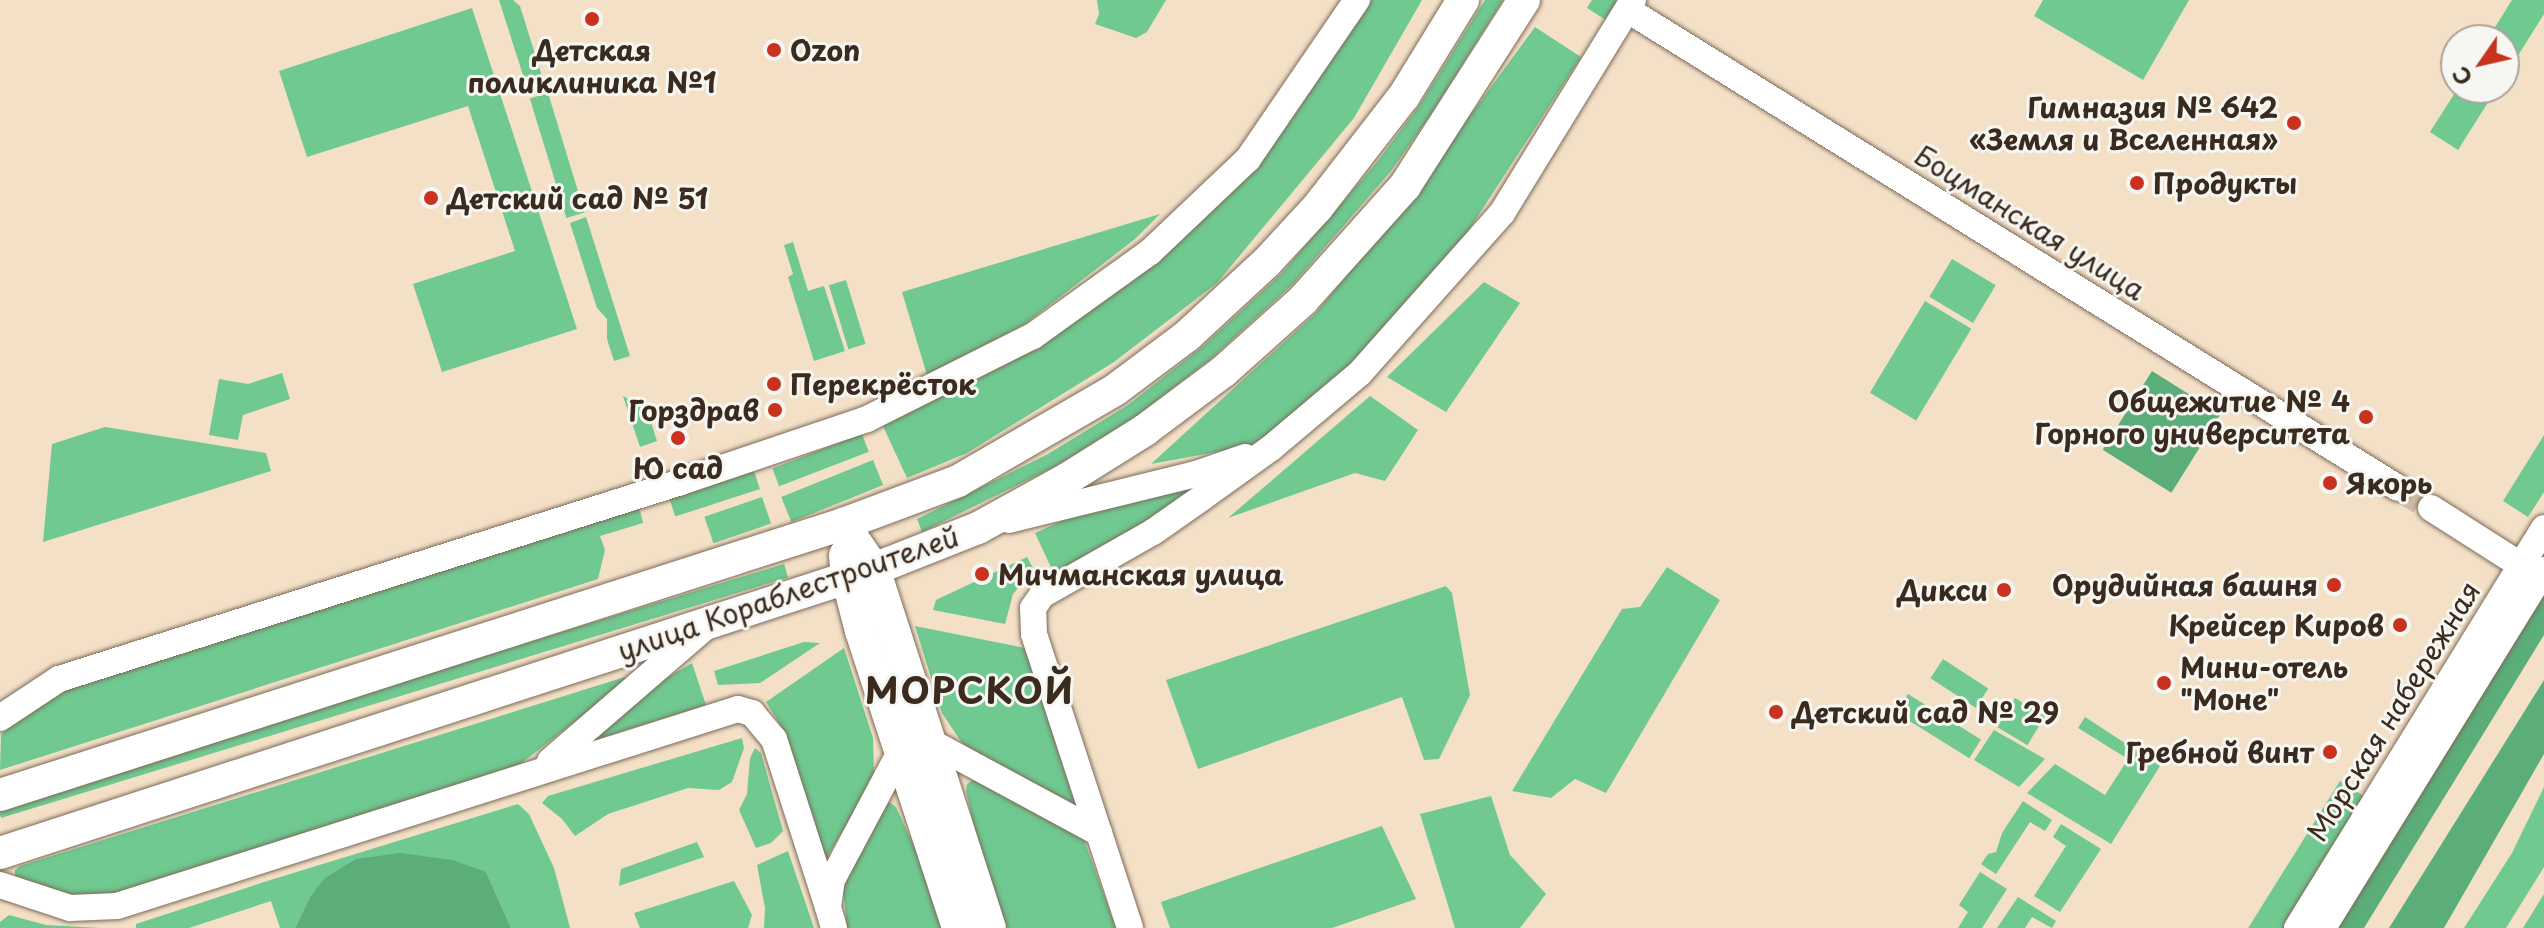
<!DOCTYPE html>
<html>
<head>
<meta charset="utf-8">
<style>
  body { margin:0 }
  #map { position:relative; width:2544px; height:928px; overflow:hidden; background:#f4e0c7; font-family:"Playpen Sans",sans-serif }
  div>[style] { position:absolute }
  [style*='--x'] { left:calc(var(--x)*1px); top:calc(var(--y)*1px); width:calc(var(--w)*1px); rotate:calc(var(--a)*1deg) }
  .green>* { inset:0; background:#6fc990; transform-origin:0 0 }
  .forest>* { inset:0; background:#5bad7a; transform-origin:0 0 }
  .minor-tunnel>* { height:26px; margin-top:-13px; transform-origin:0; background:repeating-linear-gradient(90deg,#cfbca5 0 26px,transparent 0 39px) }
  .roads { filter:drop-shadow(0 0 2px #7c6a59) drop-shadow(0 0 2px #7c6a59) }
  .minor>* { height:26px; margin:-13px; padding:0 13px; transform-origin:13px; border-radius:13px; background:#fff }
  .major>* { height:32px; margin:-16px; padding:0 16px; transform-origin:16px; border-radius:16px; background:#fff }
  .dots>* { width:22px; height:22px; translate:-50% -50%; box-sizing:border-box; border:4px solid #f6f6f2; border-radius:50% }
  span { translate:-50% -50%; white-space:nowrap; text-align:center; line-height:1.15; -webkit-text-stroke:6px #f6f6f2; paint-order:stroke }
  .poi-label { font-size:28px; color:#3b2a1e; font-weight:700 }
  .left { translate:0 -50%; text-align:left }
  .right { translate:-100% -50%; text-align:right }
  .street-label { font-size:28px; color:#3b2a1e }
  .district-label { font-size:36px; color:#3b2a1e; font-weight:700; letter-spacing:2px }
  .north { position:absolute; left:2440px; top:24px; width:80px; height:80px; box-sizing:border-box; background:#f6f6f2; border:2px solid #aba49d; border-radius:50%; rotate:236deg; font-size:22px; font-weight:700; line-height:32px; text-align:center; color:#3b2a1e }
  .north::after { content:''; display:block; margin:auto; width:28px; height:36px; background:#c8321e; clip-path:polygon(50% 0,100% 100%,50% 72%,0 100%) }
</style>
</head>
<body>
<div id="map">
  <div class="green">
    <div style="clip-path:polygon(499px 0,513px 0,520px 6px,546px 89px,529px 94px)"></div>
    <div style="clip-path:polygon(1097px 0,1166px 0,1147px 32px,1136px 38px,1095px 24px,1099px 14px)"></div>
    <div style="clip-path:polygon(1371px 0,1422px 0,1354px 118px,1217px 283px,1114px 362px,967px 453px,907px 478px,882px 424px,992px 368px,1260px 156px)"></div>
    <div style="clip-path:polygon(1485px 0,1503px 0,1432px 113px,1391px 171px,1293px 284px,1212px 358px,1137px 416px,1056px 466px,922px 532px,917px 519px,1048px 454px,1128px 405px,1202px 347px,1281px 274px,1377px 162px,1419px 106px)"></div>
    <div style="clip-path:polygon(1592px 0,1618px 0,1606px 20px,1587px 8px)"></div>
    <div style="clip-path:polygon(2043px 0,2189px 0,2143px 80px,2034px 16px)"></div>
    <div style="clip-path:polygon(2512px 0,2544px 0,2544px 14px,2504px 78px,2504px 40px,2487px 40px)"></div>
    <div style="clip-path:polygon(472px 8px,577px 329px,442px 372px,413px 284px,515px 251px,468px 106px,307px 157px,279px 71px)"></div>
    <div style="clip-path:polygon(1535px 27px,1581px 57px,1465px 236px,1368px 351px,1265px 443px,1151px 464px,1315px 314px,1409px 199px)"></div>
    <div style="clip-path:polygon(2458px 88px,2497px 88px,2458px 150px,2430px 132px)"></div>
    <div style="left:548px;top:93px;width:125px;height:19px;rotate:73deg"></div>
    <div style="clip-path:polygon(1160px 214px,1135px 239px,1025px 324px,927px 375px,902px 292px)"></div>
    <div style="clip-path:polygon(586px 217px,630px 356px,614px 361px,607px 339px,607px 319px,597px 308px,570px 223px)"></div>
    <div style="clip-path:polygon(793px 242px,808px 291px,824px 286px,845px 351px,814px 361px,788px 277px,793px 274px,784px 245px)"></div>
    <div style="left:1952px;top:259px;width:51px;height:44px;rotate:31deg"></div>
    <div style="left:846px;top:280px;width:67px;height:18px;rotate:73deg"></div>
    <div style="clip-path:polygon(1484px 282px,1520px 303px,1446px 412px,1387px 377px)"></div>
    <div style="left:1925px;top:301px;width:54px;height:107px;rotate:31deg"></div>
    <div style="clip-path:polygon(282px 373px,290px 399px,243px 415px,238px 440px,209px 435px,219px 379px,248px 384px)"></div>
    <div style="clip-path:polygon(623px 396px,647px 410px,657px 441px,640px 447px)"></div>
    <div style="clip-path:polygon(1370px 396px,1418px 430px,1385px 481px,1355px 473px,1228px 518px)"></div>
    <div style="clip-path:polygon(105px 427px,266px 453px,271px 471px,43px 542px,52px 444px)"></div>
    <div style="left:862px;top:434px;width:19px;height:96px;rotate:69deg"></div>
    <div style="clip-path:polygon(2544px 435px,2544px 492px,2528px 517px,2503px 501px)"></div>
    <div style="left:873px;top:460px;width:27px;height:99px;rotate:68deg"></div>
    <div style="left:754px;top:471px;width:19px;height:89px;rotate:72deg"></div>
    <div style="clip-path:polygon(1198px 485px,1146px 524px,1055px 576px,1035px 533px,1090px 508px)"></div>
    <div style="left:762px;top:497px;width:28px;height:61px;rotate:71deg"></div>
    <div style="clip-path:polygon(639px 506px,643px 523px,600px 536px,605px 550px,598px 579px,0 770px,1px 735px,13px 720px,64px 691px)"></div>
    <div style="clip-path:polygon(1027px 557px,1034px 570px,1013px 594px,1005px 624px,933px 610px,936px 600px)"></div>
    <div style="left:784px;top:564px;width:14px;height:823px;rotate:73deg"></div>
    <div style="clip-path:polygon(1667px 567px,1720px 600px,1606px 793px,1575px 779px,1551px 798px,1512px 791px,1622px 609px,1640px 607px)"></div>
    <div style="clip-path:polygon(1446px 586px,1452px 593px,1470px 695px,1439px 759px,1424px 760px,1402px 697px,1198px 769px,1166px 680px)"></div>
    <div style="clip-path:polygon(915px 626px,1025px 648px,1075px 804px,980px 757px,962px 743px,942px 713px)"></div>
    <div style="clip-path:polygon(804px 642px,820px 643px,760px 683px,718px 685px,714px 671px)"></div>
    <div style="clip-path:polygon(844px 648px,873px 738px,874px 773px,868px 789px,827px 857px,820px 851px,786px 734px,766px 702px)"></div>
    <div style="left:1943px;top:659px;width:54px;height:23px;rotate:33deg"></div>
    <div style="clip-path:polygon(692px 663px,706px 705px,601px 738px,599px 733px,666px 678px)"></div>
    <div style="clip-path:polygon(625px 677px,627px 681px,519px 765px,114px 894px,85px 898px,57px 895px,15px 877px,15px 870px,20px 866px)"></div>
    <div style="left:1908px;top:694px;width:86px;height:22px;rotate:32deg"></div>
    <div style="left:2015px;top:698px;width:35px;height:34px;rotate:31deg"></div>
    <div style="clip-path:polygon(2085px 717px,2160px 766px,2111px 844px,2027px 793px,2055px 764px,2105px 795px,2128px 759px,2078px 728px)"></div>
    <div style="clip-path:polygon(1994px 730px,2045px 759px,2019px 787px,1974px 760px)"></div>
    <div style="clip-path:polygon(742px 738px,744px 748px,732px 782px,719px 790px,688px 788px,608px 814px,575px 836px,562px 819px,542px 803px,548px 796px)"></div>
    <div style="clip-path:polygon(755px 748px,761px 753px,783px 831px,771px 843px,756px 848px,739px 810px,747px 794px,750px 758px)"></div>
    <div style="clip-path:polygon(973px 780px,1083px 837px,1116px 928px,1003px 928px,983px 866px,966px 791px,967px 784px)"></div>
    <div style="left:2340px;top:781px;width:32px;height:174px;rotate:32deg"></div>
    <div style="clip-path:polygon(2544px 787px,2544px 867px,2506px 928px,2464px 928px,2512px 853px)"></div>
    <div style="clip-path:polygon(1491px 796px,1510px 855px,1546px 894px,1520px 928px,1455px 928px,1420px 814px)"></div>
    <div style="clip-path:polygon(2023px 801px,2052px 820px,2045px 831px,2030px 822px,1996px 874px,1981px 864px,1988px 854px,1996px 852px,2002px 833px)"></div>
    <div style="clip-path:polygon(889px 802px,896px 807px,930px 881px,946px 928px,847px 928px,843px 888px,850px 868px)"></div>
    <div style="clip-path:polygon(518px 804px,529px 814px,554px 868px,570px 928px,511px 928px,486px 872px,310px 897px,295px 928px,280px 928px,271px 901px,189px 928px,136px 928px,136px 924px,264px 882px)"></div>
    <div style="clip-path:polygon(2061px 824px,2101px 849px,2060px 912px,2034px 896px,2066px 846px,2053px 837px)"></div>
    <div style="clip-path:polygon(1382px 826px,1416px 899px,1332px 928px,1170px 928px,1161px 902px)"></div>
    <div style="clip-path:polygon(697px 842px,704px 857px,619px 886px,621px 869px)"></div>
    <div style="clip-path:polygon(788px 851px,814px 928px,764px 928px,765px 908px,757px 865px)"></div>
    <div style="clip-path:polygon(1980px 872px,2007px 889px,1982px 928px,1958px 928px,1968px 912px,1959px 905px)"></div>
    <div style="clip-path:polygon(734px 881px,752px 915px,748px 928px,640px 928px,634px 913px)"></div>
    <div style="clip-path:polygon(2544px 894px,2544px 928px,2523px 928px)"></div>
    <div style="clip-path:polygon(2018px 897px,2056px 921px,2052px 928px,2032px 917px,2025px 928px,1997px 928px)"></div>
    <div style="clip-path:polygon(9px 915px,46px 925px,101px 928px,0 928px,0 922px)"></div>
  </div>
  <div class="forest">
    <div style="left:2152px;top:371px;width:81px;height:93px;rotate:32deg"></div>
    <div style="clip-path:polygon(2544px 577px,2544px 635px,2364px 928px,2331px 928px)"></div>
    <div style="clip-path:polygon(2544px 680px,2544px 754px,2444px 928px,2389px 928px)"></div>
    <div style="clip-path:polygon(400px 853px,452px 860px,486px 872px,511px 928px,295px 928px,310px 897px,325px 878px,356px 859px)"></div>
  </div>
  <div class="minor-tunnel">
    <div style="--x:2398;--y:488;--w:39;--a:31"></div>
  </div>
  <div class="roads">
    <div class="minor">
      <div style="--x:1628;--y:10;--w:906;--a:31.83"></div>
      <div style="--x:2431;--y:508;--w:125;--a:32.5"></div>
      <div style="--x:1009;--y:520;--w:193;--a:-13.8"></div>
      <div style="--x:1196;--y:474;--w:52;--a:-19.1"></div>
      <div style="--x:0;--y:718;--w:71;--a:-33.5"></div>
      <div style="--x:59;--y:679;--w:652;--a:-17.57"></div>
      <div style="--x:681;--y:482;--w:196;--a:-18.7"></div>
      <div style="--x:867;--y:419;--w:186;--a:-26.6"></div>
      <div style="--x:1033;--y:336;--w:144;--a:-35.7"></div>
      <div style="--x:1150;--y:252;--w:135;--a:-43.5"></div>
      <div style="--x:1248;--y:159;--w:193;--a:-55.6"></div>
      <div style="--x:929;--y:741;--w:193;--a:28.4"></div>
      <div style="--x:1099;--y:833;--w:100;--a:71.9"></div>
      <div style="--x:550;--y:761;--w:205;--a:-40.8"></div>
      <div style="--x:1099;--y:833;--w:209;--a:-108.1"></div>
      <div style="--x:1034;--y:634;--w:26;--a:-92"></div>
      <div style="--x:1033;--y:608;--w:16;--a:-55"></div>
      <div style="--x:1042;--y:595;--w:128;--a:-29.6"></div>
      <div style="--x:1153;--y:532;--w:61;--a:-35"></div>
      <div style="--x:1203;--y:497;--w:84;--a:-35.8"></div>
      <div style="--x:1271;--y:448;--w:116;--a:-40.1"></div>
      <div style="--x:1360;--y:373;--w:214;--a:-48.4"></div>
      <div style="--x:1502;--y:213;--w:250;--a:-58.4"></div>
      <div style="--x:0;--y:885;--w:74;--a:18.2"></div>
      <div style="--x:70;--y:908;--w:47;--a:-2.4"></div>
      <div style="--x:117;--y:906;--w:651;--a:-17.6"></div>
      <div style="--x:738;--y:709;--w:15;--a:16"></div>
      <div style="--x:752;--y:713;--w:34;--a:50"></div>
      <div style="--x:774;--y:739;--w:176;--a:72.2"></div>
      <div style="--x:834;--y:928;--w:22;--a:-106"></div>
      <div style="--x:828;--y:907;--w:27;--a:-82"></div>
      <div style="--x:832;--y:880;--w:145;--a:-62"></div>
      <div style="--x:2297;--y:928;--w:470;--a:-58.3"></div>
      <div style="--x:2323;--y:928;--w:421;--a:-58.3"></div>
    </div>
    <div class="major">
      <div style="--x:843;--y:524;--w:55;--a:55.4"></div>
      <div style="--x:874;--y:569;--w:377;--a:72.1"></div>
      <div style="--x:845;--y:555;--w:22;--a:85"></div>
      <div style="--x:847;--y:577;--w:56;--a:75.5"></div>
      <div style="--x:861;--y:631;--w:312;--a:71.9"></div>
      <div style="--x:0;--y:795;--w:885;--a:-17.82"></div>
      <div style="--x:843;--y:524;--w:123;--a:-20.5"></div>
      <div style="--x:958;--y:481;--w:181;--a:-30.1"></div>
      <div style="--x:1115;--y:390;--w:90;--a:-36.9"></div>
      <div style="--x:1187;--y:336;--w:109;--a:-42.8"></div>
      <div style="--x:1267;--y:262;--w:74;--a:-47.2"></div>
      <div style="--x:1317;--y:208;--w:142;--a:-52.2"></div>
      <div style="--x:1404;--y:96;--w:113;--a:-58.4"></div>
      <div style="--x:0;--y:853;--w:919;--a:-18"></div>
      <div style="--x:874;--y:569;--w:112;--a:-21.5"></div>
      <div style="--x:978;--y:528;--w:102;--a:-28.8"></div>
      <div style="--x:1067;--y:479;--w:92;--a:-32.1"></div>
      <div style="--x:1145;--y:430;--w:99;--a:-36.8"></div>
      <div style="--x:1224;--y:371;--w:106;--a:-41.9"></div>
      <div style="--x:1303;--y:300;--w:153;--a:-48.2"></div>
      <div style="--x:1405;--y:186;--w:221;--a:-57.4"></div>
    </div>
  </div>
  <div class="dots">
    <div style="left:592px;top:19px;background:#c8321e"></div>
    <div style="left:774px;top:50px;background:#c8321e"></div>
    <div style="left:2294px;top:123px;background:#c8321e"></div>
    <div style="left:2137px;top:183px;background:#c8321e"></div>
    <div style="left:431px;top:198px;background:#c8321e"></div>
    <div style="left:774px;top:384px;background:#c8321e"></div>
    <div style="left:775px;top:410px;background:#c8321e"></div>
    <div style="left:2366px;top:417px;background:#c8321e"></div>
    <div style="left:678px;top:438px;background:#c8321e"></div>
    <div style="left:2330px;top:483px;background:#c8321e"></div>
    <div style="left:982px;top:574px;background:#c8321e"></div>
    <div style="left:2334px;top:585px;background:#c8321e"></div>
    <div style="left:2004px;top:590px;background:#c8321e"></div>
    <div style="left:2400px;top:625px;background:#c8321e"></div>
    <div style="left:2164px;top:683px;background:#c8321e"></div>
    <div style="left:1776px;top:712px;background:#c8321e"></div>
    <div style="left:2330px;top:752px;background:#c8321e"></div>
  </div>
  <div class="poi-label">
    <span style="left:592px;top:66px">Детская<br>поликлиника №1</span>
    <span class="left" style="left:790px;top:50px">Ozon</span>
    <span class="right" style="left:2278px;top:123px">Гимназия № 642<br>«Земля и Вселенная»</span>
    <span class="left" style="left:2153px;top:183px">Продукты</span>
    <span class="left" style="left:447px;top:198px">Детский сад № 51</span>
    <span class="left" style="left:790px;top:384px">Перекрёсток</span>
    <span class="right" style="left:2350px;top:417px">Общежитие № 4<br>Горного университета</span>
    <span class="right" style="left:759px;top:410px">Горздрав</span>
    <span style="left:678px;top:468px">Ю сад</span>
    <span class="left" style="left:2346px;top:483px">Якорь</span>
    <span class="left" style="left:998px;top:574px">Мичманская улица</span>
    <span class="right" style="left:2318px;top:585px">Орудийная башня</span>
    <span class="right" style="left:1988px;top:590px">Дикси</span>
    <span class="right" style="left:2384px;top:625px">Крейсер Киров</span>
    <span class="left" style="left:2180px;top:683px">Мини-отель<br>"Моне"</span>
    <span class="left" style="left:1792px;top:712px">Детский сад № 29</span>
    <span class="right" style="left:2314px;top:752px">Гребной винт</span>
  </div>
  <div class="street-label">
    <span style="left:2030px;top:222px;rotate:32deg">Боцманская улица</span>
    <span style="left:788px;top:593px;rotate:-19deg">улица Кораблестроителей</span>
    <span style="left:2393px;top:711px;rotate:-58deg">Морская набережная</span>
  </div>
  <div class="district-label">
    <span style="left:970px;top:690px">МОРСКОЙ</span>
  </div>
  <div class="north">С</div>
</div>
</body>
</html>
